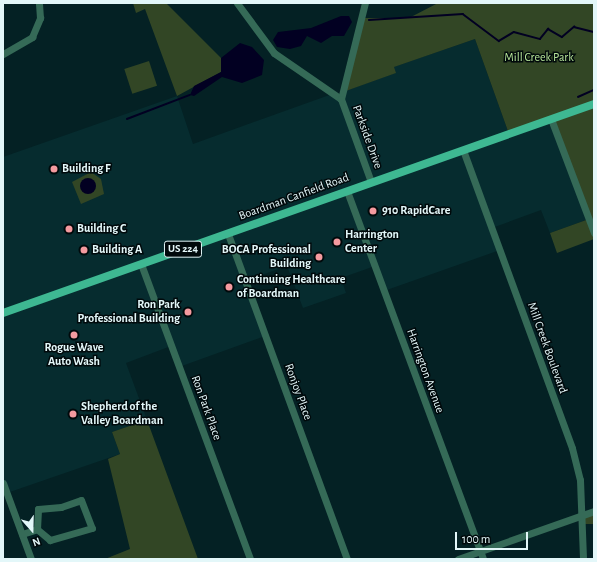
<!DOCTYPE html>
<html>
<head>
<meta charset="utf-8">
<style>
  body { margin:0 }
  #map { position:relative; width:597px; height:562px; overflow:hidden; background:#042124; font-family:"Alegreya Sans",sans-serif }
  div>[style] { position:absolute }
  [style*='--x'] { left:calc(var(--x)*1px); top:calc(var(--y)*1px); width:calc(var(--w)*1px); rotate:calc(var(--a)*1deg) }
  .built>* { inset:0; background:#062c2f }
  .green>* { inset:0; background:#324625; transform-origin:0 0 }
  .water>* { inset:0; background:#020022 }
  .round { border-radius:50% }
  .stream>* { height:1.5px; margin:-0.75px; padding:0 0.75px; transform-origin:0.75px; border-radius:0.75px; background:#020022 }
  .minor>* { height:7px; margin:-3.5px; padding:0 3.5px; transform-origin:3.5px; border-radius:3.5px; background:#356a57 }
  .major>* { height:8px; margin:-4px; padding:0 4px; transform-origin:4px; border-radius:4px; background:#3eb892 }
  .dots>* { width:11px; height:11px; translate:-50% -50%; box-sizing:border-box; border:2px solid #00090b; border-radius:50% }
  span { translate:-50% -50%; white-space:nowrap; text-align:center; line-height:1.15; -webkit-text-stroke:3px #00090b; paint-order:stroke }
  .shield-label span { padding:1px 3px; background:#00090b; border:1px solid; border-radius:3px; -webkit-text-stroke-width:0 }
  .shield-label { font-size:11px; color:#e3f7f9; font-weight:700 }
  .park-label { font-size:12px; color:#b8e79a }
  .street-label { font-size:12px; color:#e3f7f9 }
  .poi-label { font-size:12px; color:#e3f7f9; font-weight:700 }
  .left { translate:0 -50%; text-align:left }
  .right { translate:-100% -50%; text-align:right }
  .frame { position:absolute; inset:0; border:4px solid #e3f7f9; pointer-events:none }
  .north { position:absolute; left:12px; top:510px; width:40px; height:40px; -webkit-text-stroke:3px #00090b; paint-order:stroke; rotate:160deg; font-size:11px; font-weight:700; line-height:16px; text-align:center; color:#e3f7f9 }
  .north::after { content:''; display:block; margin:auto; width:14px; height:18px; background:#e3f7f9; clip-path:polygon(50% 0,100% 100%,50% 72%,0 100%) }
  .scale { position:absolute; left:455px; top:532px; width:73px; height:18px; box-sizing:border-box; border:2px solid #e3f7f9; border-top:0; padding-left:5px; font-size:12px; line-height:14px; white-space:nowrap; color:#e3f7f9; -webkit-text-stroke:3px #00090b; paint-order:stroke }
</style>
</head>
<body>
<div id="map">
  <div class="built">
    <div style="clip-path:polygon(475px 39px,509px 134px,551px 119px,589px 219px,550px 233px,541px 210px,492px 228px,500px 250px,384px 291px,375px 266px,341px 278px,346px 293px,303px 308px,287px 266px,245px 281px,265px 336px,179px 367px,171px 346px,126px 363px,147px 420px,112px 432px,120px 454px,7px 493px,3px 483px,3px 157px,177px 96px,193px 144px,335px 93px,341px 99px,342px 92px,395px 73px,393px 67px)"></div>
  </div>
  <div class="green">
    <div style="clip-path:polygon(133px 3px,166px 3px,221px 58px,221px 72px,177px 96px,145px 9px,136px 13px)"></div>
    <div style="clip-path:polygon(438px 3px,594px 3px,594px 239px,557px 253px,550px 233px,589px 219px,551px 119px,509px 134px,475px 39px,394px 67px,396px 73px,343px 92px,361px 18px,409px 18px)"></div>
    <div style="left:149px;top:61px;width:26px;height:26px;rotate:72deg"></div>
    <div style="clip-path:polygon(91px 172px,101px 179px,104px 194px,81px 204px,72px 182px)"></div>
    <div style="clip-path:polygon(147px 420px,198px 559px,105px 559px,130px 549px,108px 459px,120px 454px,112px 432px)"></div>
    <div style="clip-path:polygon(594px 511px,594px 524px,580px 524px,581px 515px)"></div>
  </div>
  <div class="water">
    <div style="clip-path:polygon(341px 16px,349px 16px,352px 22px,344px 36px,332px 36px,321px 43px,307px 36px,301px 46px,290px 49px,277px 47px,273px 40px,278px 32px,311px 28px)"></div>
    <div style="clip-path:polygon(240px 43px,252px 47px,264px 60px,262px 75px,242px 83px,222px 77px,194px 96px,190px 95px,194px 86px,221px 72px,221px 58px)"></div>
    <div class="round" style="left:80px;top:178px;width:16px;height:16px"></div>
  </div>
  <div class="stream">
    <div style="--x:369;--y:20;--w:94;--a:-3.7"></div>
    <div style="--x:463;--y:14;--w:45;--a:36.9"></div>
    <div style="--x:499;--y:41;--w:17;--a:-31"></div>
    <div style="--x:514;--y:32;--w:27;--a:15"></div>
    <div style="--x:540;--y:39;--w:13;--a:-51"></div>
    <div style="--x:548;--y:29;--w:16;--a:30"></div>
    <div style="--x:562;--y:37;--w:16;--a:-40"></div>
    <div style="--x:574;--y:27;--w:21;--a:14"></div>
    <div style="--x:578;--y:97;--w:17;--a:-24"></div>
    <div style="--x:127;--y:119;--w:67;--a:-20.9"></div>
  </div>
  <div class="minor">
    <div style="--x:237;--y:3;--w:62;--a:53.5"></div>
    <div style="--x:274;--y:53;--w:81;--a:34.5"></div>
    <div style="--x:3;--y:54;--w:34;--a:-30"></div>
    <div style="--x:32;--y:37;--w:21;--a:-67"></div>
    <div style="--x:40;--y:18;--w:15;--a:-94"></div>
    <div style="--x:341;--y:99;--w:99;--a:-76"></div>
    <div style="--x:341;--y:99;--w:88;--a:70.1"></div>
    <div style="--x:551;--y:119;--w:122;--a:69.3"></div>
    <div style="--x:463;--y:150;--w:317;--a:69.9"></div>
    <div style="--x:572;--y:448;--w:33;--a:76"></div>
    <div style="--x:580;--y:480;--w:79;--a:87.8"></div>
    <div style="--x:347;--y:191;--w:392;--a:69.7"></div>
    <div style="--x:228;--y:234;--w:346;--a:69.9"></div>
    <div style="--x:141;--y:264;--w:314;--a:69.7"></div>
    <div style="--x:3;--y:483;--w:81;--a:69.8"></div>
    <div style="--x:22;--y:534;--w:16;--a:-18"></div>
    <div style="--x:37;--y:529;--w:20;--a:-87"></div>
    <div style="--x:38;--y:509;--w:23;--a:-5"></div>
    <div style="--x:61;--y:507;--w:21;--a:-19"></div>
    <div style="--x:81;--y:500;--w:30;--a:69"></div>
    <div style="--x:92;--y:528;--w:44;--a:164.1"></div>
    <div style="--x:50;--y:540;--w:17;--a:-140"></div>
    <div style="--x:458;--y:559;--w:144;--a:-19.4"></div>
  </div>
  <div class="major">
    <div style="--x:3;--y:313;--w:627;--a:-19.48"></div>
  </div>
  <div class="dots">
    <div style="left:54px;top:169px;background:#f49a9f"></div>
    <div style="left:373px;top:211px;background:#f49a9f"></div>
    <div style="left:69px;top:229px;background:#f49a9f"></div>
    <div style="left:337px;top:242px;background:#f49a9f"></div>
    <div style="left:84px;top:250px;background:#f49a9f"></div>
    <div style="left:319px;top:257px;background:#f49a9f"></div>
    <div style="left:229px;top:287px;background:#f49a9f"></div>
    <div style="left:188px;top:312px;background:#f49a9f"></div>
    <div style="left:74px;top:335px;background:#f49a9f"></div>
    <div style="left:73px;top:414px;background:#f49a9f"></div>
  </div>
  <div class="shield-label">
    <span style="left:183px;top:249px">US 224</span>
  </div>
  <div class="park-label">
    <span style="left:539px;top:58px">Mill Creek Park</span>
  </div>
  <div class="street-label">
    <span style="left:367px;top:137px;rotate:70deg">Parkside Drive</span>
    <span style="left:294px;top:197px;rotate:-20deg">Boardman Canfield Road</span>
    <span style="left:547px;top:348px;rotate:70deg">Mill Creek Boulevard</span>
    <span style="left:425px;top:371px;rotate:70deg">Harrington Avenue</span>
    <span style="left:298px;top:392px;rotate:70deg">Ronjoy Place</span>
    <span style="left:206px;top:408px;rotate:70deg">Ron Park Place</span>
  </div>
  <div class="poi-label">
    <span class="left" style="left:62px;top:169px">Building F</span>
    <span class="left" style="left:382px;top:211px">910 RapidCare</span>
    <span class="left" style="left:77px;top:229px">Building C</span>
    <span class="left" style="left:345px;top:242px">Harrington<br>Center</span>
    <span class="left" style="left:92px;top:250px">Building A</span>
    <span class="right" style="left:311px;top:257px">BOCA Professional<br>Building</span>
    <span class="left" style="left:237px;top:287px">Continuing Healthcare<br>of Boardman</span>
    <span class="right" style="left:180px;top:312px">Ron Park<br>Professional Building</span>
    <span style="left:74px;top:355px">Rogue Wave<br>Auto Wash</span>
    <span class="left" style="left:81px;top:414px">Shepherd of the<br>Valley Boardman</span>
  </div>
  <div class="frame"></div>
  <div class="north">N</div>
  <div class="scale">100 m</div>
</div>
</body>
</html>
